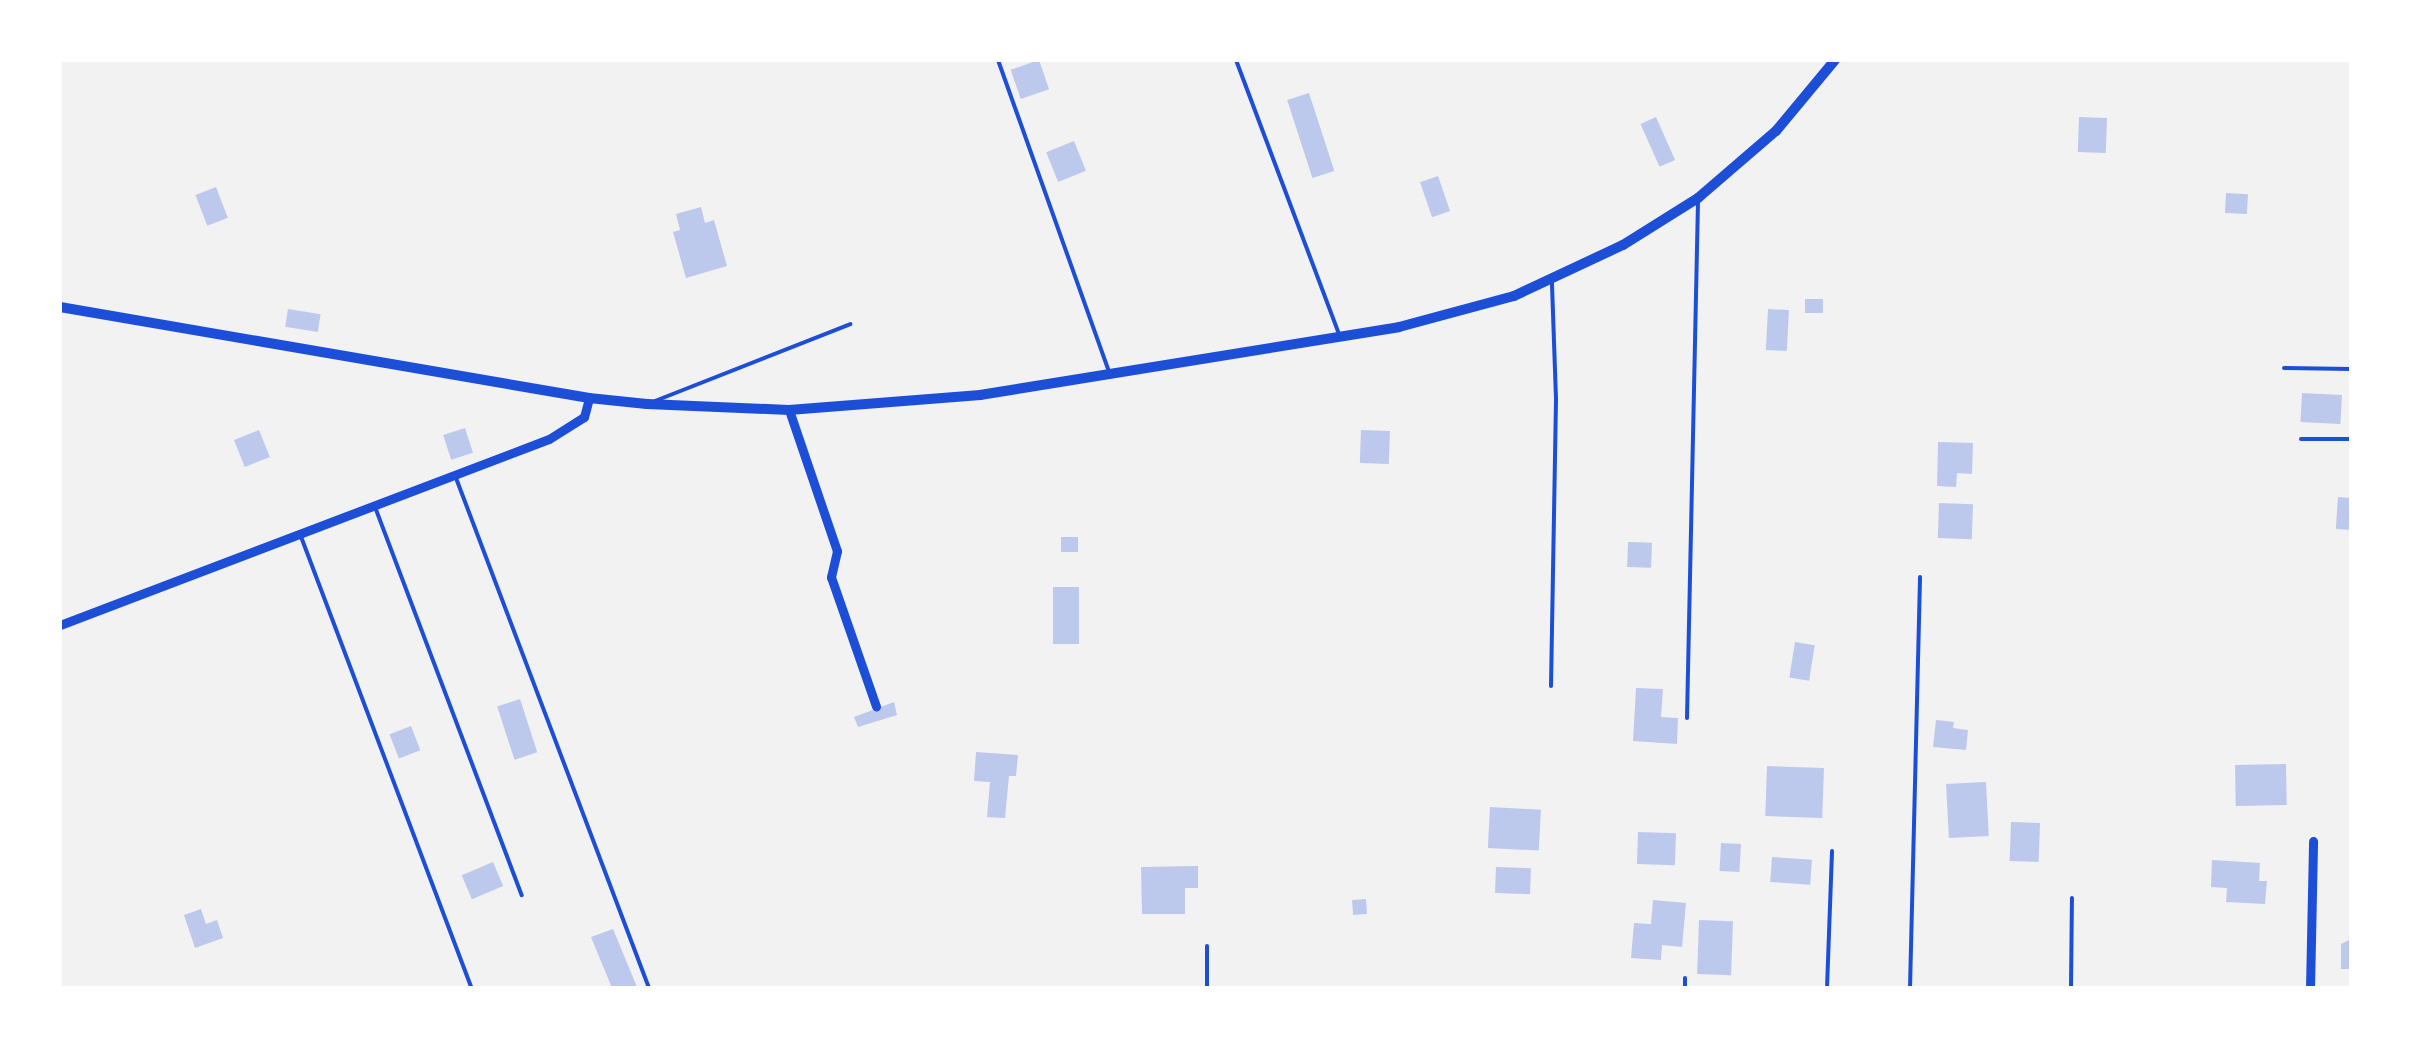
<!DOCTYPE html>
<html>
<head>
<meta charset="utf-8">
<style>
  body { margin:0 }
  #map { position:relative; width:2411px; height:1048px; overflow:hidden; background:#f2f2f2; font-family:Helvetica,sans-serif }
  div>[style] { position:absolute }
  [style*='--x'] { left:calc(var(--x)*1px); top:calc(var(--y)*1px); width:calc(var(--w)*1px); rotate:calc(var(--a)*1deg) }
  .building>* { inset:0; background:#bdc9ec; transform-origin:0 0 }
  .service>* { height:4px; margin:-2px; padding:0 2px; transform-origin:2px; border-radius:2px; background:#1d4ed8 }
  .minor>* { height:9px; margin:-4.5px; padding:0 4.5px; transform-origin:4.5px; border-radius:4.5px; background:#1d4ed8 }
  .tertiary>* { height:10px; margin:-5px; padding:0 5px; transform-origin:5px; border-radius:5px; background:#1d4ed8 }
  span { translate:-50% -50%; white-space:nowrap; text-align:center; line-height:1.15; -webkit-text-stroke:9px #fff; paint-order:stroke }
  .frame { position:absolute; inset:0; border:62px solid #fff; pointer-events:none }
</style>
</head>
<body>
<div id="map">
  <div class="building">
    <div style="left:1039px;top:60px;width:31px;height:30px;rotate:71deg"></div>
    <div style="left:1309px;top:93px;width:82px;height:23px;rotate:72deg"></div>
    <div style="left:1656px;top:117px;width:47px;height:17px;rotate:66deg"></div>
    <div style="left:2079px;top:117px;width:28px;height:35px;rotate:2deg"></div>
    <div style="left:1074px;top:141px;width:32px;height:30px;rotate:68deg"></div>
    <div style="left:1438px;top:176px;width:37px;height:19px;rotate:71deg"></div>
    <div style="left:216px;top:187px;width:33px;height:22px;rotate:69deg"></div>
    <div style="left:2226px;top:193px;width:22px;height:20px;rotate:3deg"></div>
    <div style="clip-path:polygon(701px 207px,705px 223px,714px 220px,727px 266px,686px 278px,673px 232px,680px 230px,676px 214px)"></div>
    <div style="left:1805px;top:299px;width:18px;height:14px"></div>
    <div style="left:288px;top:309px;width:33px;height:18px;rotate:9deg"></div>
    <div style="left:1768px;top:309px;width:21px;height:41px;rotate:3deg"></div>
    <div style="left:2302px;top:393px;width:40px;height:29px;rotate:3deg"></div>
    <div style="left:465px;top:428px;width:26px;height:23px;rotate:72deg"></div>
    <div style="left:259px;top:430px;width:29px;height:27px;rotate:68deg"></div>
    <div style="left:1361px;top:430px;width:29px;height:33px;rotate:2deg"></div>
    <div style="clip-path:polygon(1938px 442px,1973px 443px,1972px 474px,1957px 473px,1956px 487px,1937px 486px)"></div>
    <div style="left:2338px;top:497px;width:13px;height:32px;rotate:4deg"></div>
    <div style="left:1939px;top:503px;width:34px;height:35px;rotate:2deg"></div>
    <div style="left:1061px;top:537px;width:17px;height:15px"></div>
    <div style="left:1628px;top:542px;width:24px;height:25px;rotate:2deg"></div>
    <div style="left:1053px;top:587px;width:26px;height:57px"></div>
    <div style="left:1795px;top:642px;width:20px;height:36px;rotate:9deg"></div>
    <div style="clip-path:polygon(1636px 688px,1663px 689px,1661px 717px,1678px 718px,1677px 744px,1633px 741px)"></div>
    <div style="left:520px;top:699px;width:56px;height:24px;rotate:72deg"></div>
    <div style="clip-path:polygon(894px 702px,897px 715px,858px 727px,854px 717px)"></div>
    <div style="clip-path:polygon(1936px 720px,1954px 722px,1953px 728px,1968px 730px,1966px 750px,1933px 747px)"></div>
    <div style="left:411px;top:726px;width:26px;height:23px;rotate:69deg"></div>
    <div style="clip-path:polygon(976px 752px,1018px 755px,1016px 776px,1009px 776px,1005px 818px,987px 817px,990px 782px,974px 781px)"></div>
    <div style="left:2286px;top:764px;width:41px;height:51px;rotate:89deg"></div>
    <div style="left:1767px;top:766px;width:57px;height:50px;rotate:2deg"></div>
    <div style="left:1986px;top:782px;width:54px;height:40px;rotate:87deg"></div>
    <div style="left:1490px;top:807px;width:51px;height:41px;rotate:3deg"></div>
    <div style="left:2011px;top:822px;width:29px;height:39px;rotate:2deg"></div>
    <div style="left:1638px;top:832px;width:38px;height:32px;rotate:2deg"></div>
    <div style="left:1721px;top:843px;width:20px;height:28px;rotate:3deg"></div>
    <div style="left:1772px;top:857px;width:40px;height:25px;rotate:4deg"></div>
    <div style="clip-path:polygon(2212px 860px,2260px 863px,2259px 881px,2267px 881px,2265px 904px,2226px 902px,2227px 888px,2211px 887px)"></div>
    <div style="left:493px;top:862px;width:26px;height:34px;rotate:67deg"></div>
    <div style="clip-path:polygon(1198px 866px,1198px 888px,1185px 888px,1185px 914px,1142px 914px,1141px 867px)"></div>
    <div style="left:1496px;top:867px;width:35px;height:26px;rotate:2deg"></div>
    <div style="left:1366px;top:899px;width:15px;height:14px;rotate:86deg"></div>
    <div style="clip-path:polygon(1653px 900px,1686px 903px,1682px 947px,1662px 945px,1661px 960px,1631px 958px,1634px 923px,1651px 924px)"></div>
    <div style="clip-path:polygon(201px 909px,206px 924px,217px 920px,223px 938px,195px 948px,184px 915px)"></div>
    <div style="left:1699px;top:920px;width:34px;height:54px;rotate:2deg"></div>
    <div style="clip-path:polygon(613px 929px,637px 987px,634px 988px,612px 988px,591px 937px)"></div>
    <div style="clip-path:polygon(2351px 939px,2351px 969px,2341px 969px,2341px 944px)"></div>
  </div>
  <div class="service">
    <div style="--x:998;--y:60;--w:330;--a:70.4"></div>
    <div style="--x:1236;--y:60;--w:295;--a:69.4"></div>
    <div style="--x:2284;--y:368;--w:67;--a:0.9"></div>
    <div style="--x:655;--y:401;--w:210;--a:-21.5"></div>
    <div style="--x:2301;--y:439;--w:50;--a:0"></div>
    <div style="--x:456;--y:478;--w:545;--a:69.27"></div>
    <div style="--x:375;--y:507;--w:415;--a:69.3"></div>
    <div style="--x:300;--y:534;--w:485;--a:69.3"></div>
    <div style="--x:1551;--y:686;--w:287;--a:-89"></div>
    <div style="--x:1556;--y:399;--w:116;--a:-92"></div>
    <div style="--x:1687;--y:718;--w:516;--a:-88.78"></div>
    <div style="--x:1207;--y:988;--w:42;--a:-90"></div>
    <div style="--x:1685;--y:988;--w:10;--a:-90"></div>
    <div style="--x:1827;--y:988;--w:137;--a:-87.9"></div>
    <div style="--x:1910;--y:988;--w:411;--a:-88.6"></div>
    <div style="--x:2071;--y:988;--w:90;--a:-89.4"></div>
  </div>
  <div class="minor">
    <div style="--x:789;--y:410;--w:149;--a:71.2"></div>
    <div style="--x:837;--y:551;--w:27;--a:103"></div>
    <div style="--x:831;--y:577;--w:137;--a:70.8"></div>
    <div style="--x:60;--y:625;--w:523;--a:-20.83"></div>
    <div style="--x:549;--y:439;--w:41;--a:-32.2"></div>
    <div style="--x:584;--y:417;--w:20;--a:-75"></div>
    <div style="--x:2310;--y:988;--w:147;--a:-88.8"></div>
  </div>
  <div class="tertiary">
    <div style="--x:60;--y:307;--w:537;--a:9.76"></div>
    <div style="--x:589;--y:398;--w:58;--a:5.9"></div>
    <div style="--x:647;--y:404;--w:142;--a:2.4"></div>
    <div style="--x:789;--y:410;--w:192;--a:-4.5"></div>
    <div style="--x:980;--y:395;--w:424;--a:-9.2"></div>
    <div style="--x:1399;--y:327;--w:119;--a:-15.1"></div>
    <div style="--x:1514;--y:296;--w:120;--a:-25.1"></div>
    <div style="--x:1623;--y:245;--w:89;--a:-32.1"></div>
    <div style="--x:1698;--y:198;--w:103;--a:-40.7"></div>
    <div style="--x:1776;--y:131;--w:92;--a:-50.3"></div>
  </div>
  <div class="frame"></div>
</div>
</body>
</html>
